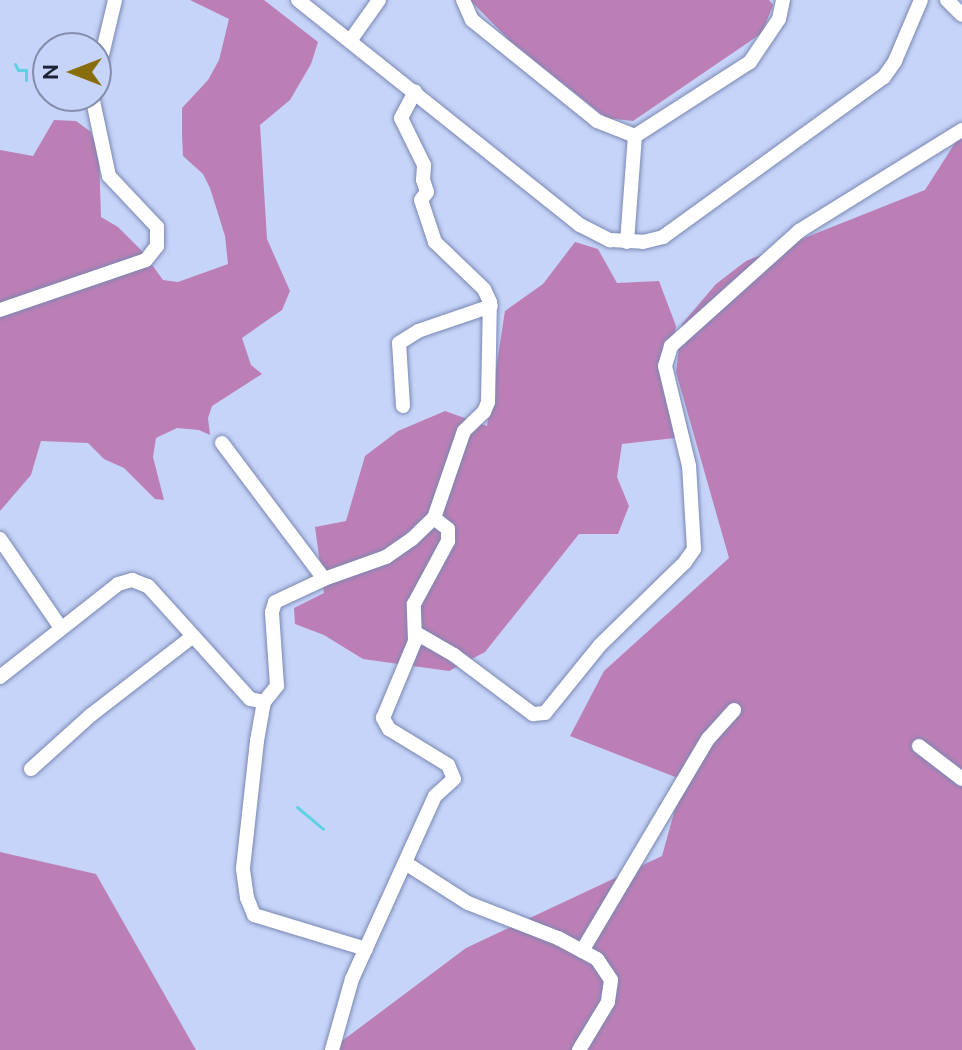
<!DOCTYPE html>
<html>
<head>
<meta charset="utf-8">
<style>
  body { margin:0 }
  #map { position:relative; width:962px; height:1050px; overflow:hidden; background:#c7d4f9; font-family:Ubuntu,sans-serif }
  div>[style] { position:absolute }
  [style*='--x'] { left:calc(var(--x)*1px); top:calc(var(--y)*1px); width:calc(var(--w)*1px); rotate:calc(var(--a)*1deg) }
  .forest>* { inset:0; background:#bc7fb5 }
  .stream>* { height:3px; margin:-1.5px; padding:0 1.5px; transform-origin:1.5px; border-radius:1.5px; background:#60d0e3 }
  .roads { filter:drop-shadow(0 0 2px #7987b2) drop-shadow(0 0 2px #7987b2) }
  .minor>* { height:14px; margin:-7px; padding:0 7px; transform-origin:7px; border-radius:7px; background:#fff }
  span { translate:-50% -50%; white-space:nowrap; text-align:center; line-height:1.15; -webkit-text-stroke:7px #c7d4f9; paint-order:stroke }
  .north { position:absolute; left:32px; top:32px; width:80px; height:80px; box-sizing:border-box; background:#c7d4f9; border:2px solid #838daa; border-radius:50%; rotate:270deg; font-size:22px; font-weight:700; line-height:32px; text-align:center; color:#1d2334 }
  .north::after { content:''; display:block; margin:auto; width:28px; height:36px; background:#896d0d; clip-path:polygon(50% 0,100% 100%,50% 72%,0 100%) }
</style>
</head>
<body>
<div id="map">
  <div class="forest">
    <div style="clip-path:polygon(190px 0,264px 0,318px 42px,311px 64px,290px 100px,260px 125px,267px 239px,290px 291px,282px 310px,242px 338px,251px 365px,262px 374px,212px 406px,208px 418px,210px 435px,199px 430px,177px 428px,156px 438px,153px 457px,164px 500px,155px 499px,124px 468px,104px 459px,88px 443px,41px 441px,31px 475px,0 511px,0 150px,33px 156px,54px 120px,76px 121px,91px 132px,99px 155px,101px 217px,118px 227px,142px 251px,163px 280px,178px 282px,228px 264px,225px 236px,210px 188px,203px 174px,183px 156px,182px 135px,182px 108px,208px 80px,219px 60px,229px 19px)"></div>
    <div style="clip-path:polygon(470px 0,769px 0,773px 5px,762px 33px,633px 121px,606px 118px,510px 41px)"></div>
    <div style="clip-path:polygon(962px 132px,962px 1050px,330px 1050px,466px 948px,662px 856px,683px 780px,570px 736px,604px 671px,729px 558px,676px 372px,682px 324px,716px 284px,746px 261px,925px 190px)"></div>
    <div style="clip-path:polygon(575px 242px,598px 249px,617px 283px,659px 281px,676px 326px,671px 368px,689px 433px,675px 438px,622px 444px,617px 477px,629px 506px,618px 534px,579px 534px,485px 652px,449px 671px,363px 659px,324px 635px,295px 624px,294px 608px,324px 593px,315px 527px,346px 521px,365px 456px,398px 431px,445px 411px,487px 426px,505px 311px,543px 284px)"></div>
    <div style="clip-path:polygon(0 852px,96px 874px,196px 1050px,0 1050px)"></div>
  </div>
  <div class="stream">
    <div style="--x:15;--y:64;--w:7;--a:63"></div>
    <div style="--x:18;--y:70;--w:8;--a:0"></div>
    <div style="--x:26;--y:70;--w:10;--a:90"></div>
    <div style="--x:297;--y:807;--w:34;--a:40"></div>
  </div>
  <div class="roads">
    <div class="minor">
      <div style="--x:298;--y:0;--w:361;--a:38.6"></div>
      <div style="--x:580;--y:225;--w:34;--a:27"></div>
      <div style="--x:610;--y:240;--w:33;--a:3"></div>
      <div style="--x:643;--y:242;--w:21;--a:-14"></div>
      <div style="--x:663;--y:237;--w:273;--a:-35.9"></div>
      <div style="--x:884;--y:77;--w:19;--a:-55"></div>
      <div style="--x:895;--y:61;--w:66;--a:-66.9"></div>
      <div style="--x:463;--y:0;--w:22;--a:66"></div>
      <div style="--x:472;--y:20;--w:161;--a:38.9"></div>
      <div style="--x:597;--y:121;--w:41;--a:21.5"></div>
      <div style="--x:635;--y:136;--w:137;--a:-32.8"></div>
      <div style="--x:750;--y:62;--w:52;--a:-56"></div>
      <div style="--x:779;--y:19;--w:19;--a:-78"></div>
      <div style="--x:947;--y:0;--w:21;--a:45"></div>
      <div style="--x:350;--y:41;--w:50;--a:-54.7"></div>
      <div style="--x:96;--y:80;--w:82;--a:-76.6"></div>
      <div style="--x:627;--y:242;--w:106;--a:-85.7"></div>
      <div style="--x:0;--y:310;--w:154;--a:-18.9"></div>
      <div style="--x:146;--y:260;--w:18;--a:-52"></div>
      <div style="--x:157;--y:246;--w:19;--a:-90"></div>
      <div style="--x:157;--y:227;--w:70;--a:-133.3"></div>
      <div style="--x:109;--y:176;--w:82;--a:-102"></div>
      <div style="--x:403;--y:406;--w:63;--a:-93.6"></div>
      <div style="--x:399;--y:343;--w:22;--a:-32"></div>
      <div style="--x:418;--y:331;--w:77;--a:-18.9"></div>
      <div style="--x:222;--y:443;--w:170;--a:53.1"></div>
      <div style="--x:0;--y:539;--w:108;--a:55.6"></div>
      <div style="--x:416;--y:633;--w:44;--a:30.1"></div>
      <div style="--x:454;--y:655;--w:99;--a:36.8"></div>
      <div style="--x:533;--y:714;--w:12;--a:-5"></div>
      <div style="--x:545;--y:713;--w:87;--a:-51"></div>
      <div style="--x:600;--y:645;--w:119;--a:-44.3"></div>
      <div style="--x:685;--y:562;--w:16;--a:-55"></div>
      <div style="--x:694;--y:549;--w:83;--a:-93.4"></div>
      <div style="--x:689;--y:466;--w:103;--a:-103.5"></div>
      <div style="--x:665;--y:366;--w:21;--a:-73"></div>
      <div style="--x:671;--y:346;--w:172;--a:-41.9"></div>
      <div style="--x:799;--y:231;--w:192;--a:-31.8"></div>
      <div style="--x:0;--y:677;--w:150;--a:-38.2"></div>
      <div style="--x:118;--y:584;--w:15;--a:-16"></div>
      <div style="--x:132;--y:580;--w:17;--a:21"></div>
      <div style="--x:148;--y:586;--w:152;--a:47.9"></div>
      <div style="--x:250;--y:699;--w:14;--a:12"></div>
      <div style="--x:919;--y:746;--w:54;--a:37.5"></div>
      <div style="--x:31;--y:769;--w:81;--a:-42"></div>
      <div style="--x:91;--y:715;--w:128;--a:-37.7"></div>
      <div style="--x:407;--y:864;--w:72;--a:32.6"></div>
      <div style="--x:468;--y:903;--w:97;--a:21.3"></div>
      <div style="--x:558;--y:938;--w:44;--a:28.3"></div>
      <div style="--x:597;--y:959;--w:25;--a:56"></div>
      <div style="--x:611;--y:980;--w:22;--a:98"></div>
      <div style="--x:608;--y:1002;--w:56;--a:121.1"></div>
      <div style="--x:366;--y:949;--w:117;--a:-163.1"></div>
      <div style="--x:254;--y:915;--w:18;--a:-112"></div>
      <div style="--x:247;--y:898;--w:30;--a:-98"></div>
      <div style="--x:243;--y:868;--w:128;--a:-83.7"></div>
      <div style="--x:257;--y:741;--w:40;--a:-80"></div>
      <div style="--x:264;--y:702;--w:21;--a:-51"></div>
      <div style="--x:277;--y:686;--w:74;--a:-93.9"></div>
      <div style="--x:272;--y:612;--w:10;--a:-73"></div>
      <div style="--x:275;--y:602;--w:54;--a:-25.1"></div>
      <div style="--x:324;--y:579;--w:66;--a:-19.5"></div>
      <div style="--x:386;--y:557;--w:32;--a:-35"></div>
      <div style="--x:412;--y:539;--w:30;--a:-44"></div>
      <div style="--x:434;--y:518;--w:92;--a:-71"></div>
      <div style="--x:464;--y:431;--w:28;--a:-44"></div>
      <div style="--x:484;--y:412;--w:11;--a:-68"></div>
      <div style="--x:488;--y:402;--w:100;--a:-88.9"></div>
      <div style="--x:490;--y:302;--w:14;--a:-115"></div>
      <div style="--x:484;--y:289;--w:68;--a:-136.2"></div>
      <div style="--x:435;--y:242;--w:44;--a:-108.4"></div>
      <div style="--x:421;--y:200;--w:10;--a:-53"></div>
      <div style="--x:427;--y:192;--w:13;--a:-108"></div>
      <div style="--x:423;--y:180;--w:15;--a:-86"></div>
      <div style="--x:424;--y:165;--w:52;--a:-116.1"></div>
      <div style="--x:401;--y:118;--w:30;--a:-62"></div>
      <div style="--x:582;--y:951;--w:247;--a:-59.3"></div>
      <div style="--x:708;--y:739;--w:39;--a:-48"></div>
      <div style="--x:332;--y:1050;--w:74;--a:-74.3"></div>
      <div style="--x:352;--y:979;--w:201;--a:-65.6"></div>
      <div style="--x:435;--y:796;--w:25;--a:-42"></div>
      <div style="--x:454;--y:779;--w:15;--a:-113"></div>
      <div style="--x:448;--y:765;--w:69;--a:-148.6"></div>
      <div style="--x:389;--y:729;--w:13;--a:-119"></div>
      <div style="--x:383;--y:718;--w:83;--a:-67.4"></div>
      <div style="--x:415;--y:641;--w:37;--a:-92"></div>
      <div style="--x:414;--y:604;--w:72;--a:-61.6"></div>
      <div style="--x:448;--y:541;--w:12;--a:-90"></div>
      <div style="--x:448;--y:529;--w:18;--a:-142"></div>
    </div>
  </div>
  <div class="north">N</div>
</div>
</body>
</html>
